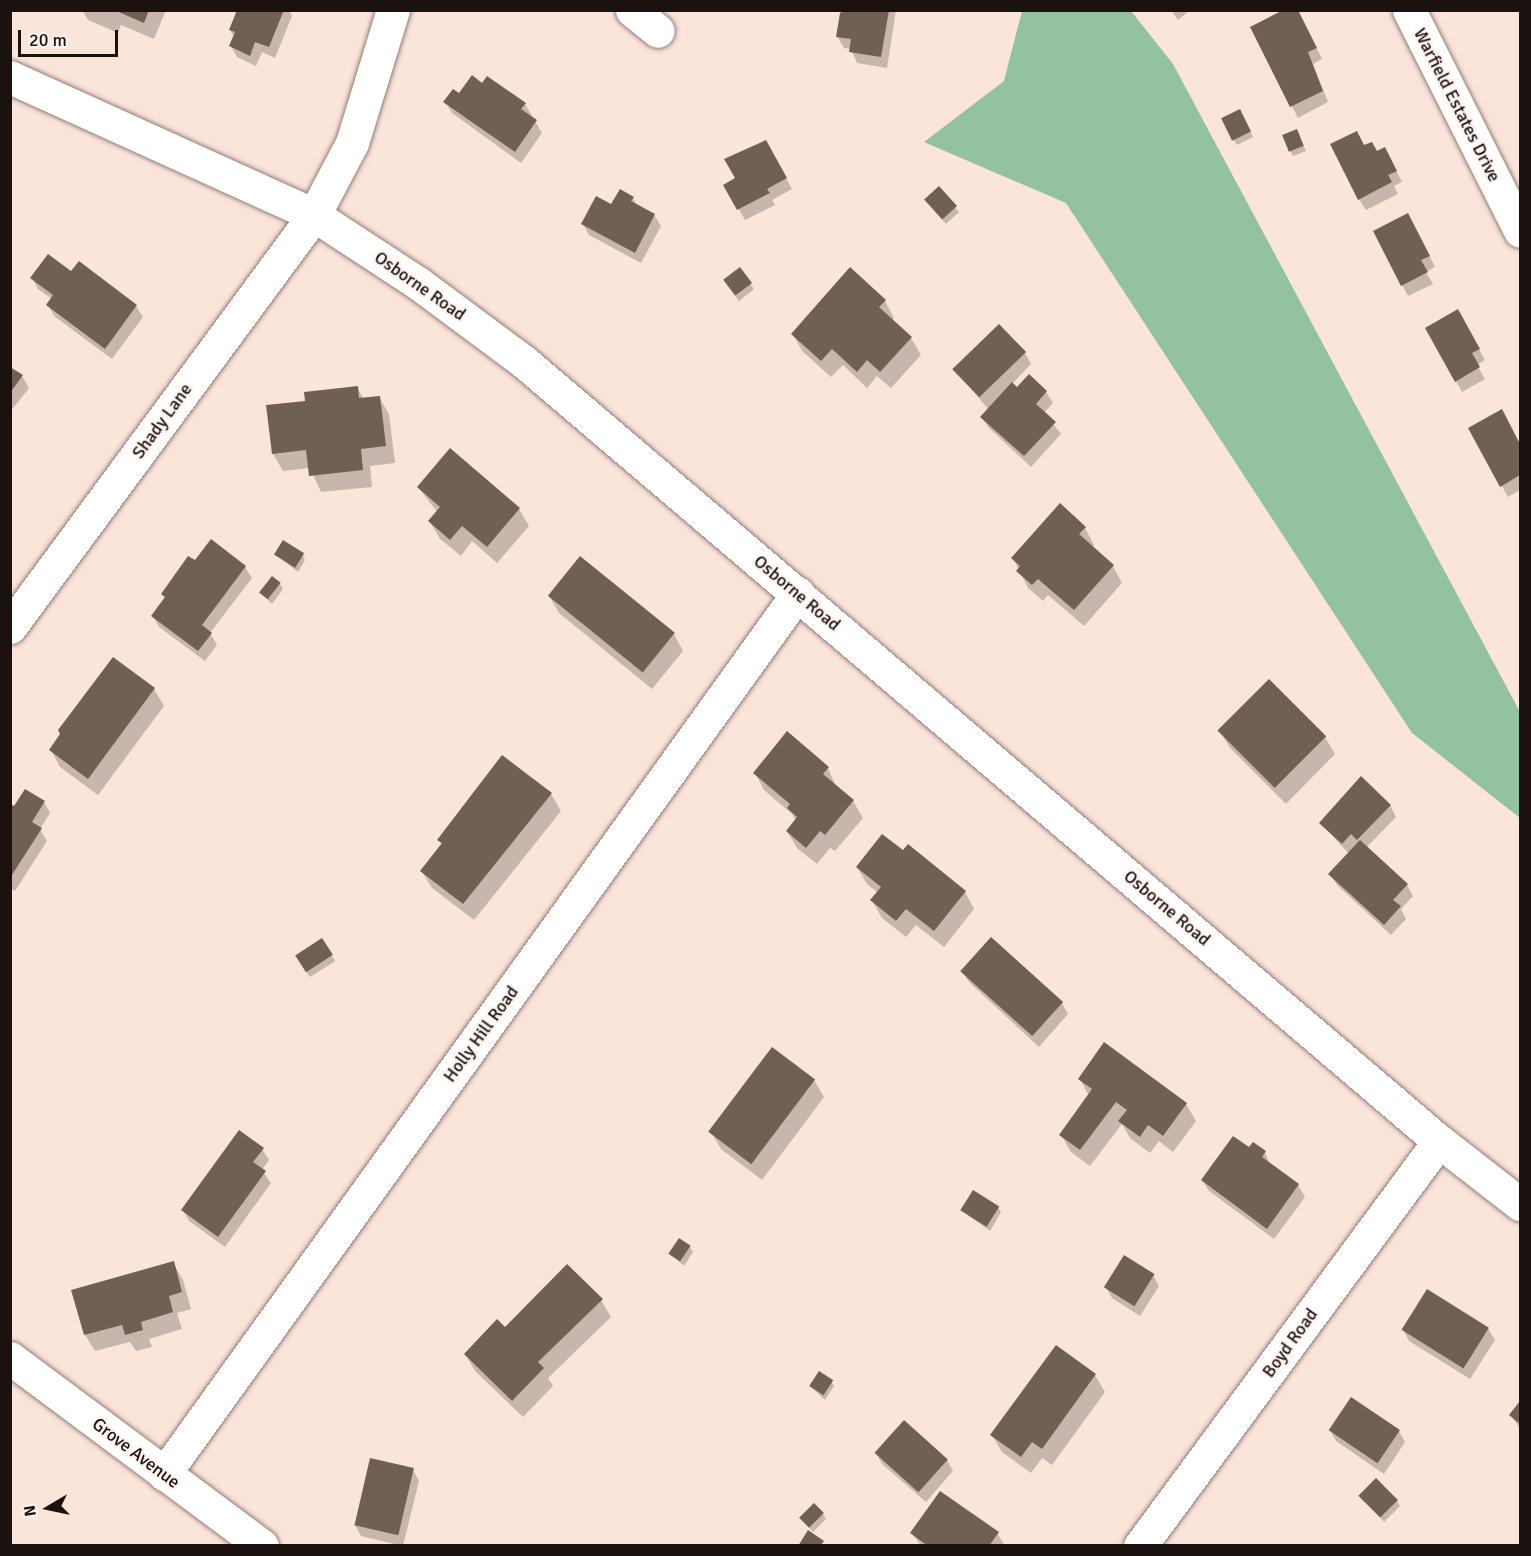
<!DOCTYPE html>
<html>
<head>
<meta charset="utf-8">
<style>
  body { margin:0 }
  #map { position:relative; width:1531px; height:1556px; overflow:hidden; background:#fbe4da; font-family:Signika,sans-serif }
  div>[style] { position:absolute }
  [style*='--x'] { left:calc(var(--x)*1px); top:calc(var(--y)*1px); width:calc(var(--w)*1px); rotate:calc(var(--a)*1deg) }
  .forest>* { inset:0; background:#92c29e }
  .shadow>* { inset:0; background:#0003; transform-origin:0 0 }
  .building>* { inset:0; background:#706053; transform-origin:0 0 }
  .roads { filter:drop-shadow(0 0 2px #927d75) drop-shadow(0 0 2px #927d75) }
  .street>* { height:33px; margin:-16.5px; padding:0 16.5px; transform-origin:16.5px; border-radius:16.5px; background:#fff }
  .secondary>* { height:33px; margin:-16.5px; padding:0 16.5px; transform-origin:16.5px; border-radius:16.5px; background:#fff }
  span { translate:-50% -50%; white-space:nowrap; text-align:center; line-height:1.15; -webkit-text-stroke:5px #fef4f0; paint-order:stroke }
  .street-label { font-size:18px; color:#1a120f }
  .frame { position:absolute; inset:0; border:12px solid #1a120f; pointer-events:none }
  .north { position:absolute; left:18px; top:1478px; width:60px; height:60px; -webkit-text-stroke:4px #fef4f0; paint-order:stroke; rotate:261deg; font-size:16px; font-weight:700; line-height:24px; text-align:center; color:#1a120f }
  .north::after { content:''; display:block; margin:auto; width:21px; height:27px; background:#1a120f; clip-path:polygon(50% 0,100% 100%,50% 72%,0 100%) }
  .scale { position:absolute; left:18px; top:30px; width:100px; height:27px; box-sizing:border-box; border:3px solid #1a120f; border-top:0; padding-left:8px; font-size:18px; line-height:21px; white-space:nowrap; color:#1a120f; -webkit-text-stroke:4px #fef4f0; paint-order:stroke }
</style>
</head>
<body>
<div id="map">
  <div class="forest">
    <div style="clip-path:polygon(1022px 11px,1131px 11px,1173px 64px,1520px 712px,1520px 818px,1412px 733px,1066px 203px,924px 142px,1004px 81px)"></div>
  </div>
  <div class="shadow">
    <div style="clip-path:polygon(82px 10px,166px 10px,154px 39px,121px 25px,118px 33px,88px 20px)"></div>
    <div style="clip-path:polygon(237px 10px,289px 10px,292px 16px,275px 58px,262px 52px,256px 66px,237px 57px,231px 46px,234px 37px,230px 30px)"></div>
    <div style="clip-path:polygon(844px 10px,896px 10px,887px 68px,857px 63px,851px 49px,844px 48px,837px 36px)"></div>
    <div style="clip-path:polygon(1171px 10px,1189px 10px,1189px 11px,1178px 20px)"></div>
    <div style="clip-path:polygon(1301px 17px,1322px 59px,1313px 64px,1328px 102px,1298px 118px,1252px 27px)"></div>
    <div style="clip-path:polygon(483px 85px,525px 104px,542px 133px,521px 163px,452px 113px,445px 102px)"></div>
    <div style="clip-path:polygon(1242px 115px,1253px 137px,1237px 145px,1234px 140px)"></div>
    <div style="clip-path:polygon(1299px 136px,1306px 151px,1293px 156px,1290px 151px)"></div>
    <div style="clip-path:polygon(766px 142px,792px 189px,772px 200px,775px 205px,745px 220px,725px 185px,737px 179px)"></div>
    <div style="clip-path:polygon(1364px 147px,1391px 160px,1402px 182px,1394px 186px,1398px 194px,1366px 210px,1359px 199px)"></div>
    <div style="clip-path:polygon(939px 188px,959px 212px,946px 224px,929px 204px)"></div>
    <div style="clip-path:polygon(633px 198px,638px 207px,654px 215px,661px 226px,641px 263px,589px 235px,583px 224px)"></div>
    <div style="clip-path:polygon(1414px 226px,1435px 267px,1426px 272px,1433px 284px,1408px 296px,1402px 285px)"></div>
    <div style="clip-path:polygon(740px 269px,754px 289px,739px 301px,727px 285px)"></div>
    <div style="clip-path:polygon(71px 273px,136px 306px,143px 317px,112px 359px,54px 316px,48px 305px,52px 299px,38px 289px,32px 278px)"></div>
    <div style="clip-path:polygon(885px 301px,894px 318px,892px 321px,911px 338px,921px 355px,891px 388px,877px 376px,867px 388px,843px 365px,831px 377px,802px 351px,793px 334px)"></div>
    <div style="clip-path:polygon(1458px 311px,1485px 360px,1477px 365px,1485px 379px,1462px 392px,1427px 328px)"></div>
    <div style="clip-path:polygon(1025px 353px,1031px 364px,1012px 384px,1017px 389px,1046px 392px,1053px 403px,1044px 413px,1061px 434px,1031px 467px,989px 428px,982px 417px,989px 410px,956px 371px)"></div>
    <div style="clip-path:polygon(10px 369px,22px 376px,29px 388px,10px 412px)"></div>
    <div style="clip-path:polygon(357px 388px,364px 399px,379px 397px,389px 414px,395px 463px,370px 466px,372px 487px,321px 492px,310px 468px,283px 471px,273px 454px,268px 406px,306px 402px)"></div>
    <div style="clip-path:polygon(1501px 411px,1520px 446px,1520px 490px,1508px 497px,1470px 428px)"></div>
    <div style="clip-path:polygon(418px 487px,519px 509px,529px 526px,497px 563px,472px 541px,461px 556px,440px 539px,430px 522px,438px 513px)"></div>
    <div style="clip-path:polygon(1085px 528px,1094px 545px,1092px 547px,1113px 566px,1122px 583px,1084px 626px,1048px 595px,1043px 601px,1028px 588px,1013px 558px)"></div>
    <div style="clip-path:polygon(302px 554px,305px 560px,298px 572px,276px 555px)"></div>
    <div style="clip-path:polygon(195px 562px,245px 567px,252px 578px,210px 633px,217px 645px,205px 661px,159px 627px,153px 616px,166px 599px,162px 594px)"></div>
    <div style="clip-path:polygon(280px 584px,283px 589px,272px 604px,261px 593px)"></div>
    <div style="clip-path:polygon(549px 596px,674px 634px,683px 651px,652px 689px,559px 613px)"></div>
    <div style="clip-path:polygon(1269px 682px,1325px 737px,1335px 754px,1286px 804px,1230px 748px,1220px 731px)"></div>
    <div style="clip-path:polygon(154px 689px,164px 706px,98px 795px,60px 767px,51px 750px)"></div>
    <div style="clip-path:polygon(828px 768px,836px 787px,853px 801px,863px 818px,835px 851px,830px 848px,817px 864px,797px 848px,787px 831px,796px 821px,792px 814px,764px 790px,755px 773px)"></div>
    <div style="clip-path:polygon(551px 794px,561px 811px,474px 920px,432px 888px,422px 872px,442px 846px,439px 840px)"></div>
    <div style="clip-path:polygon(44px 802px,50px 813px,40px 829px,47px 841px,15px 891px,10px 888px,10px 806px)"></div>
    <div style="clip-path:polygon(1390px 805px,1396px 817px,1366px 848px,1407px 885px,1413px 896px,1401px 909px,1406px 919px,1391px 935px,1337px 885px,1330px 874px,1349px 854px,1321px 823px)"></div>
    <div style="clip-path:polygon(903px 852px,965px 892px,974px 909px,944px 947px,916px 925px,906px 937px,882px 918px,872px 901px,878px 893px,867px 884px,857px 867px)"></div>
    <div style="left:322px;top:940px;width:25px;height:30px;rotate:58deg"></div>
    <div style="clip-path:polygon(962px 971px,1062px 1003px,1068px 1014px,1039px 1047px,969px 982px)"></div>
    <div style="clip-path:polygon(1080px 1079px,1186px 1104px,1196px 1121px,1173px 1152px,1159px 1141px,1150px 1153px,1130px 1138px,1122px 1124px,1090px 1166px,1071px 1152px,1061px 1135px,1089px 1096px)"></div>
    <div style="clip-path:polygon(814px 1080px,824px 1097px,762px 1180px,721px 1149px,711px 1132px)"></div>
    <div style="clip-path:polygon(1253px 1144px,1265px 1152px,1270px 1165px,1298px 1185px,1305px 1197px,1274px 1239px,1209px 1191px,1202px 1180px)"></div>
    <div style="clip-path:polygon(262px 1149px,269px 1160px,262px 1170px,271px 1183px,225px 1247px,189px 1221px,183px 1210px)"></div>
    <div style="clip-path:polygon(998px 1207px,1001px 1212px,990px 1231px,962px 1211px)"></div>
    <div style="clip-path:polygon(690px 1247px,693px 1252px,684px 1266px,671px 1254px)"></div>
    <div style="clip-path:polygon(173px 1263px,183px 1280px,191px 1309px,177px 1313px,182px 1329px,149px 1339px,152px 1347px,136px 1351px,130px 1342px,95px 1351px,85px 1335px)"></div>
    <div style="clip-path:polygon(1153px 1275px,1159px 1286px,1140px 1316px,1112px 1298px,1106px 1287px)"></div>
    <div style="clip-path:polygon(601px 1300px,611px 1317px,548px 1378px,553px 1386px,523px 1417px,475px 1371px,465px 1354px,505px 1329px)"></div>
    <div style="clip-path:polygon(1403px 1329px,1488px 1329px,1495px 1340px,1470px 1379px,1409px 1341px)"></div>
    <div style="clip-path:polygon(1057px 1347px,1095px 1375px,1105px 1392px,1052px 1465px,1042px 1458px,1031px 1473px,1002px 1452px,992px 1435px)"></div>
    <div style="clip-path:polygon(831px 1381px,834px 1386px,825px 1400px,810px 1386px)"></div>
    <div style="clip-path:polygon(1520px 1403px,1520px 1429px,1511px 1415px)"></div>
    <div style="clip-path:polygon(1330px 1430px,1399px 1431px,1405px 1442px,1384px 1474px,1336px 1441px)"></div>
    <div style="clip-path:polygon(876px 1453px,947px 1460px,953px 1471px,926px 1502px,882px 1464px)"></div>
    <div style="clip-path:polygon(413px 1470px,419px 1481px,403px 1546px,361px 1536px,355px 1525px)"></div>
    <div style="clip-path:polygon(1360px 1495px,1397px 1501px,1400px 1506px,1384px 1522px)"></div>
    <div style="clip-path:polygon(823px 1514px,826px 1519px,813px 1532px,802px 1518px)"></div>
    <div style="clip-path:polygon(912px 1533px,997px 1533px,1004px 1544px,921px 1546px)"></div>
  </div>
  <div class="building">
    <div style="clip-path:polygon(114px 10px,149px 10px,144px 23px)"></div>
    <div style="clip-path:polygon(237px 10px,284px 10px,269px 47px,255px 42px,250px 56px,229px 46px,235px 32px,229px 30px)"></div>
    <div style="clip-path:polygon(845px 10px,889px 10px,881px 57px,849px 52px,851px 39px,836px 37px,840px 13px)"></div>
    <div style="clip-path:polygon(1283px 10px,1298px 10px,1317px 48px,1308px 52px,1323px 91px,1290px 107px,1250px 27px)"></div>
    <div style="clip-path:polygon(472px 75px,482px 83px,487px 76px,526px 103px,521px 109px,537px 120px,515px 152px,443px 102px,453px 89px,459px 93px)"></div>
    <div style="left:1240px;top:109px;width:25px;height:21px;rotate:64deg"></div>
    <div style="left:1297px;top:129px;width:18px;height:16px;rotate:68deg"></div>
    <div style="clip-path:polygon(1357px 131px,1364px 145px,1372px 142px,1377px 151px,1385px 147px,1397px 171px,1388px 175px,1392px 182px,1358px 200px,1330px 144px)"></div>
    <div style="clip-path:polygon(766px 140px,787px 178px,767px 189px,770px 193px,737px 210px,723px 185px,735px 178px,724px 159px)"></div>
    <div style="left:939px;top:186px;width:27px;height:20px;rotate:48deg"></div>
    <div style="clip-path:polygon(620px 189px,634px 197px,631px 201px,655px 214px,635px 253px,581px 224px,596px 196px,611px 204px)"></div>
    <div style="clip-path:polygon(1408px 213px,1430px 256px,1421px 260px,1428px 272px,1401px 286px,1373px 231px)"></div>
    <div style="clip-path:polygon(48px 254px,71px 271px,79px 261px,137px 305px,105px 349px,46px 305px,53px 295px,30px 278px)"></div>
    <div style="left:740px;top:267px;width:20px;height:21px;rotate:53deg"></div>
    <div style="clip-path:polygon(850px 267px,886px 300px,879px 307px,912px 337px,880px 372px,867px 360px,857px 372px,832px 349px,821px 361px,791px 334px)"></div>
    <div style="clip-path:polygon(1458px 309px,1480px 349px,1472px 353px,1480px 367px,1455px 382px,1425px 328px)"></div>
    <div style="left:999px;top:324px;width:39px;height:65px;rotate:46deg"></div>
    <div style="clip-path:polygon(10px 367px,23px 375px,10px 393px)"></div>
    <div style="clip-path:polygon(1029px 374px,1047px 391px,1036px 404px,1056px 422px,1024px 456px,980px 417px,1012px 382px,1017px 387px)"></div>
    <div style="clip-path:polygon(358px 386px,359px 398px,380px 396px,386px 446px,361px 449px,363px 470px,309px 476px,306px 450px,272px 454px,266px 405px,305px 401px,304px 392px)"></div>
    <div style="clip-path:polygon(1502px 409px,1520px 444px,1520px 475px,1500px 487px,1468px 428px)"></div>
    <div style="clip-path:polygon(450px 448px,520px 508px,487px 547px,462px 526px,450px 540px,428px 521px,440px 507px,417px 487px)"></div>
    <div style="clip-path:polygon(1060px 503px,1086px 527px,1079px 534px,1114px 565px,1074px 610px,1038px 579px,1032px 585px,1016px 571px,1020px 566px,1011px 558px)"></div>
    <div style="clip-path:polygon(211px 539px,246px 566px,202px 625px,212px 633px,198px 651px,151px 616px,165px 597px,161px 594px,188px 556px,195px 560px)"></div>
    <div style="left:283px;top:540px;width:25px;height:17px;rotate:32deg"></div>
    <div style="left:580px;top:556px;width:122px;height:51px;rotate:39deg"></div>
    <div style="left:272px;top:576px;width:11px;height:21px;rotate:38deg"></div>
    <div style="clip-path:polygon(113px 657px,155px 688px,88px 779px,49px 750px,60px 734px,58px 730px)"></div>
    <div style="left:1269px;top:679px;width:81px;height:73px;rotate:45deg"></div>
    <div style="clip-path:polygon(787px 731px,829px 767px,823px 774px,854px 800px,825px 835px,820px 831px,806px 848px,786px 831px,797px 817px,787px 808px,790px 804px,753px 773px)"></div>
    <div style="clip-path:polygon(502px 755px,552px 793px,463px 904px,420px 871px,442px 843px,437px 840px)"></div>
    <div style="clip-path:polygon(1361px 776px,1391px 805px,1357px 840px,1351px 834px,1342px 844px,1319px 823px)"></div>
    <div style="clip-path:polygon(25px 789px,45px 801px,32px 822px,42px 828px,10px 878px,10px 804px,14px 806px)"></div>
    <div style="clip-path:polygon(882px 834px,903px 850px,908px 844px,966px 891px,934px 931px,906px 909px,896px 921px,870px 900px,881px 887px,856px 867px)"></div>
    <div style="clip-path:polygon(1360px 840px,1408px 884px,1393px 900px,1401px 906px,1384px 925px,1328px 874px)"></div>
    <div style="left:991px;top:937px;width:97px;height:46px;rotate:42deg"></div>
    <div style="left:322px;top:938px;width:20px;height:32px;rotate:57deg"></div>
    <div style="clip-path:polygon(1104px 1042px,1187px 1103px,1163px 1136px,1148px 1125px,1140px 1137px,1118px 1121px,1127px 1110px,1116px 1102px,1080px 1150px,1059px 1135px,1092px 1089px,1078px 1079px)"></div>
    <div style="left:772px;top:1047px;width:54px;height:106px;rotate:37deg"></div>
    <div style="clip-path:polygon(239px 1130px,264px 1148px,253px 1162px,266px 1171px,218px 1237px,181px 1210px)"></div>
    <div style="clip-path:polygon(1233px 1136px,1249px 1147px,1253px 1142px,1266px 1151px,1262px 1157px,1299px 1184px,1267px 1229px,1201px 1180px)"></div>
    <div style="left:973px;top:1190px;width:31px;height:24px;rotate:32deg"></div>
    <div style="left:679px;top:1238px;width:14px;height:19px;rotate:34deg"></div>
    <div style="left:1124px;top:1255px;width:36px;height:38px;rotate:32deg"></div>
    <div style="clip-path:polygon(174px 1261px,182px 1292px,169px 1296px,173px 1312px,141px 1322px,143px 1330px,125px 1335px,122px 1325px,84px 1335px,71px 1290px)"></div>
    <div style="clip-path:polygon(567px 1264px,603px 1299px,538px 1362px,544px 1368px,512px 1401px,464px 1354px,497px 1319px,505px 1327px)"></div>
    <div style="left:1427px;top:1289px;width:73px;height:48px;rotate:32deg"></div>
    <div style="clip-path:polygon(1056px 1345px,1096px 1374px,1042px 1449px,1032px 1442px,1021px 1457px,990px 1435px)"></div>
    <div style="left:819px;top:1371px;width:17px;height:18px;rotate:33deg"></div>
    <div style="left:1351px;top:1397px;width:59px;height:40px;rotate:34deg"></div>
    <div style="clip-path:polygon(1520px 1401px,1520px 1424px,1509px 1415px)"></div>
    <div style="left:904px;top:1420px;width:59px;height:44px;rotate:42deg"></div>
    <div style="left:370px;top:1458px;width:45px;height:69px;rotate:13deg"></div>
    <div style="left:1376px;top:1478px;width:31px;height:25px;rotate:45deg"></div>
    <div style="clip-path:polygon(940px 1491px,999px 1532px,989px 1546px,928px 1546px,910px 1533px)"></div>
    <div style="left:814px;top:1503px;width:14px;height:21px;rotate:45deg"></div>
    <div style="clip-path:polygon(808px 1530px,824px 1541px,820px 1546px,798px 1546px)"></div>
  </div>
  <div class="roads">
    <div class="street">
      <div style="--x:632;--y:10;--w:33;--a:39"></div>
      <div style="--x:1409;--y:10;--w:247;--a:63.3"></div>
      <div style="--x:10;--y:627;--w:512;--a:-53.58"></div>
      <div style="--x:314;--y:215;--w:81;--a:-62.2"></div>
      <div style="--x:352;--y:143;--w:139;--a:-72.9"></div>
      <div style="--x:10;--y:1358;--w:314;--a:36.7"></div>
      <div style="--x:164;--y:1474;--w:1085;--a:-54.26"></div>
      <div style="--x:1140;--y:1546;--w:503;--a:-53.56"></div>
    </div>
    <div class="secondary">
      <div style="--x:10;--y:77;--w:334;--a:24.4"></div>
      <div style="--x:314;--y:215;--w:124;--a:33.2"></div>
      <div style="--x:418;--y:283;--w:131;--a:36.6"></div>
      <div style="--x:523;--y:361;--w:1203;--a:40.42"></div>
      <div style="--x:1439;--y:1141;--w:103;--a:37.9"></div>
    </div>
  </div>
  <div class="street-label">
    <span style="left:1457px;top:105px;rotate:63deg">Warfield Estates Drive</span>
    <span style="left:420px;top:286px;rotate:35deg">Osborne Road</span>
    <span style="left:162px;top:421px;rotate:-54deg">Shady Lane</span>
    <span style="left:797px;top:593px;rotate:40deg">Osborne Road</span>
    <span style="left:1167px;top:908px;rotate:40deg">Osborne Road</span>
    <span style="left:481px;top:1034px;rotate:-54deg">Holly Hill Road</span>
    <span style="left:1290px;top:1343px;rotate:-54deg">Boyd Road</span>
    <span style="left:136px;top:1453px;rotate:37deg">Grove Avenue</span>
  </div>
  <div class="frame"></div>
  <div class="north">N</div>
  <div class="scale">20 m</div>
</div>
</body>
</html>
